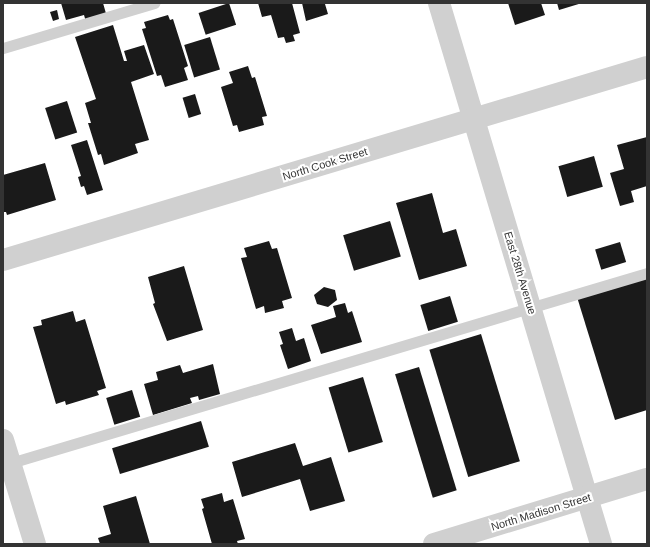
<!DOCTYPE html>
<html>
<head>
<meta charset="utf-8">
<style>
  body { margin:0 }
  #map { position:relative; width:650px; height:547px; overflow:hidden; background:#fff; font-family:Arial,sans-serif }
  div>[style] { position:absolute }
  [style*='--x'] { left:calc(var(--x)*1px); top:calc(var(--y)*1px); width:calc(var(--w)*1px); rotate:calc(var(--a)*1deg) }
  .building>* { inset:0; background:#1a1a1a; transform-origin:0 0 }
  .service>* { height:11px; margin:-5.5px; padding:0 5.5px; transform-origin:5.5px; border-radius:5.5px; background:#d0d0d0 }
  .minor>* { height:22px; margin:-11px; padding:0 11px; transform-origin:11px; border-radius:11px; background:#d0d0d0 }
  span { translate:-50% -50%; white-space:nowrap; text-align:center; line-height:1.15; -webkit-text-stroke:4px #fff; paint-order:stroke }
  .street-label { font-size:11px; color:#333 }
  .frame { position:absolute; inset:0; border:4px solid #333; pointer-events:none }
</style>
</head>
<body>
<div id="map">
  <div class="building">
    <div style="clip-path:polygon(61px 3px,103px 3px,107px 17px,86px 22px,84px 15px,66px 20px)"></div>
    <div style="left:229px;top:3px;width:23px;height:32px;rotate:72deg"></div>
    <div style="clip-path:polygon(258px 3px,292px 3px,300px 33px,293px 35px,295px 41px,286px 43px,284px 37px,278px 38px,271px 15px,262px 17px)"></div>
    <div style="clip-path:polygon(302px 3px,328px 3px,325px 4px,328px 14px,306px 21px)"></div>
    <div style="clip-path:polygon(508px 3px,541px 3px,545px 15px,515px 25px)"></div>
    <div style="clip-path:polygon(557px 3px,582px 3px,559px 10px)"></div>
    <div style="clip-path:polygon(57px 10px,59px 19px,53px 21px,50px 12px)"></div>
    <div style="clip-path:polygon(168px 15px,170px 20px,173px 19px,188px 66px,184px 68px,188px 80px,165px 87px,161px 75px,157px 76px,142px 29px,146px 28px,144px 22px)"></div>
    <div style="clip-path:polygon(113px 25px,124px 61px,127px 61px,124px 51px,144px 45px,154px 74px,131px 82px,149px 140px,135px 144px,138px 153px,104px 165px,101px 154px,98px 155px,88px 123px,91px 123px,85px 103px,96px 99px,75px 37px)"></div>
    <div style="left:210px;top:37px;width:34px;height:27px;rotate:73deg"></div>
    <div style="clip-path:polygon(248px 66px,252px 78px,255px 77px,267px 116px,262px 117px,264px 125px,239px 132px,237px 125px,233px 126px,221px 87px,233px 83px,229px 72px)"></div>
    <div style="left:195px;top:94px;width:21px;height:13px;rotate:73deg"></div>
    <div style="left:67px;top:101px;width:33px;height:23px;rotate:72deg"></div>
    <div style="clip-path:polygon(647px 137px,647px 186px,631px 191px,634px 202px,620px 206px,610px 173px,624px 169px,617px 145px)"></div>
    <div style="clip-path:polygon(87px 140px,103px 190px,87px 195px,84px 186px,81px 187px,78px 177px,81px 176px,71px 145px)"></div>
    <div style="left:594px;top:156px;width:32px;height:37px;rotate:74deg"></div>
    <div style="clip-path:polygon(45px 163px,56px 200px,7px 215px,6px 212px,3px 212px,3px 175px)"></div>
    <div style="clip-path:polygon(432px 193px,443px 233px,456px 229px,467px 266px,419px 280px,396px 203px)"></div>
    <div style="left:390px;top:221px;width:37px;height:49px;rotate:73deg"></div>
    <div style="clip-path:polygon(269px 241px,272px 249px,277px 248px,292px 298px,282px 301px,284px 308px,265px 313px,264px 306px,256px 309px,241px 258px,247px 257px,244px 248px)"></div>
    <div style="left:620px;top:242px;width:21px;height:26px;rotate:73deg"></div>
    <div style="clip-path:polygon(184px 266px,203px 330px,167px 341px,153px 304px,155px 303px,148px 277px)"></div>
    <div style="clip-path:polygon(647px 276px,647px 410px,615px 420px,577px 297px)"></div>
    <div style="clip-path:polygon(324px 287px,335px 290px,337px 300px,328px 307px,317px 304px,314px 295px)"></div>
    <div style="left:450px;top:296px;width:27px;height:31px;rotate:73deg"></div>
    <div style="clip-path:polygon(345px 303px,348px 313px,352px 311px,362px 342px,321px 354px,311px 325px,336px 317px,333px 306px)"></div>
    <div style="clip-path:polygon(73px 311px,76px 322px,85px 319px,106px 388px,97px 391px,99px 395px,66px 405px,65px 401px,56px 404px,33px 327px,42px 325px,41px 320px)"></div>
    <div style="clip-path:polygon(292px 328px,296px 341px,304px 338px,311px 361px,288px 369px,280px 345px,283px 344px,279px 332px)"></div>
    <div style="left:481px;top:334px;width:133px;height:54px;rotate:73deg"></div>
    <div style="clip-path:polygon(213px 364px,220px 394px,199px 400px,198px 396px,190px 398px,192px 403px,153px 415px,144px 384px,158px 380px,156px 372px,180px 365px,183px 373px)"></div>
    <div style="left:419px;top:367px;width:129px;height:25px;rotate:73deg"></div>
    <div style="left:363px;top:377px;width:68px;height:36px;rotate:73deg"></div>
    <div style="left:132px;top:390px;width:28px;height:27px;rotate:73deg"></div>
    <div style="left:201px;top:421px;width:27px;height:93px;rotate:73deg"></div>
    <div style="clip-path:polygon(295px 443px,303px 466px,331px 457px,345px 501px,310px 511px,300px 479px,242px 497px,232px 462px)"></div>
    <div style="clip-path:polygon(222px 493px,224px 502px,233px 499px,245px 539px,237px 541px,238px 544px,212px 544px,202px 509px,204px 508px,201px 499px)"></div>
    <div style="clip-path:polygon(136px 496px,150px 544px,100px 544px,98px 538px,111px 534px,103px 506px)"></div>
  </div>
  <div class="service">
    <div style="--x:3;--y:48;--w:158;--a:-16.6"></div>
    <div style="--x:7;--y:464;--w:668;--a:-16.62"></div>
  </div>
  <div class="minor">
    <div style="--x:439;--y:3;--w:565;--a:73.33"></div>
    <div style="--x:3;--y:260;--w:672;--a:-16.68"></div>
    <div style="--x:3;--y:440;--w:109;--a:72.9"></div>
    <div style="--x:434;--y:544;--w:223;--a:-17"></div>
  </div>
  <div class="street-label">
    <span style="left:325px;top:164px;rotate:-17deg">North Cook Street</span>
    <span style="left:520px;top:273px;rotate:73deg">East 28th Avenue</span>
    <span style="left:541px;top:512px;rotate:-17deg">North Madison Street</span>
  </div>
  <div class="frame"></div>
</div>
</body>
</html>
